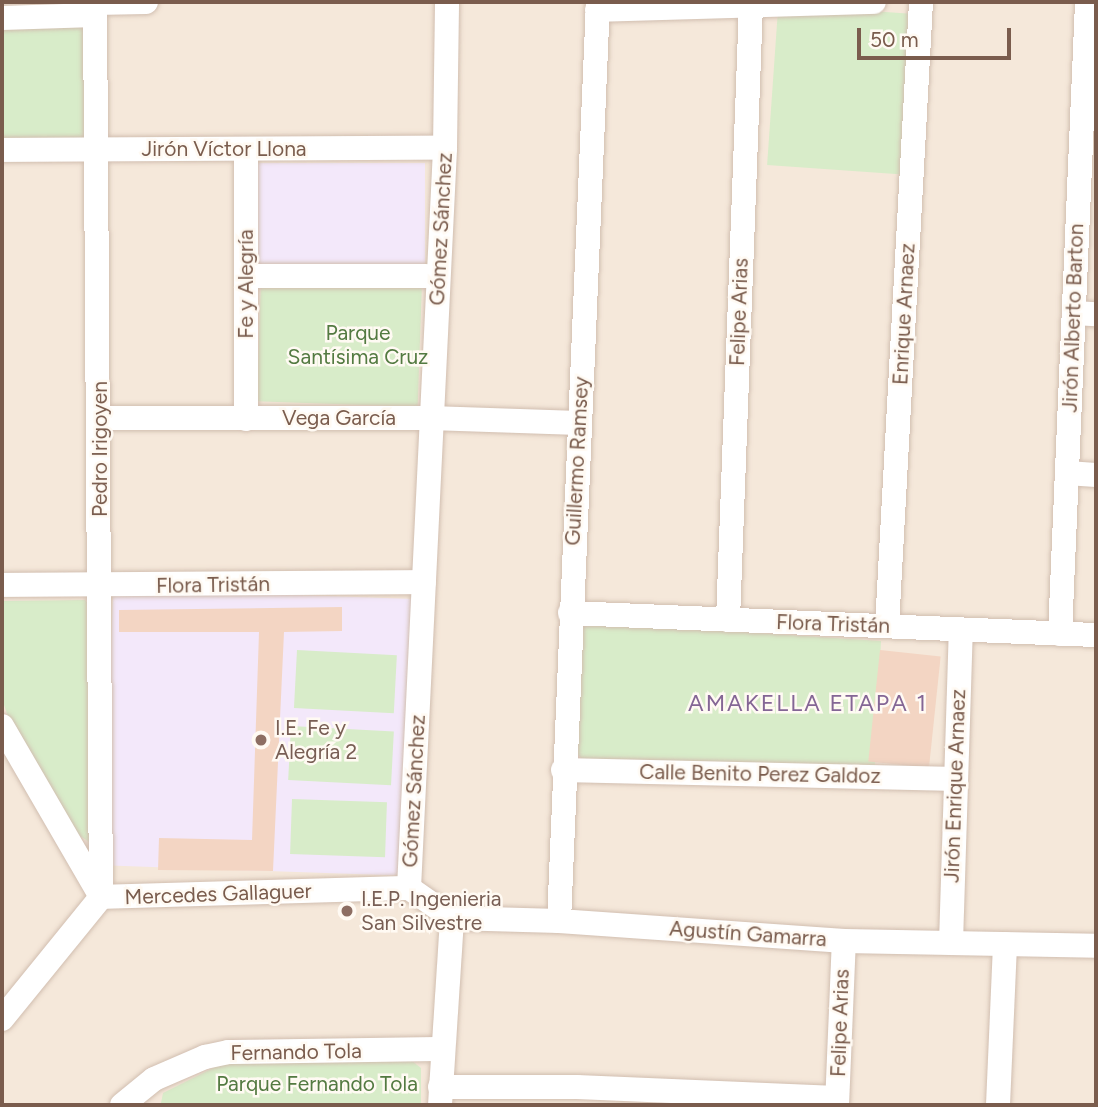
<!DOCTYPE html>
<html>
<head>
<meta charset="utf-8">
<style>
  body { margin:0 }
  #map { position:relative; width:1098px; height:1107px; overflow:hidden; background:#fdf6ec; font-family:Figtree,sans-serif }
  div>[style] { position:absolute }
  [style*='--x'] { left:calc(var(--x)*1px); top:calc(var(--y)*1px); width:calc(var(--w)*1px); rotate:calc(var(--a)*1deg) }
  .residential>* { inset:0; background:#f5e8da; transform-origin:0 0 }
  .education>* { inset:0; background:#f3e8fa; transform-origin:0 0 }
  .green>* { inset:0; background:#d8ecc9; transform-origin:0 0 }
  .building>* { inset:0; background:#f3d5c3; transform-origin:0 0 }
  .roads { filter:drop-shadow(0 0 2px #d1beb0) drop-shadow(0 0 2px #d1beb0) }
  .street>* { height:24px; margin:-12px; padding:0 12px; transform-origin:12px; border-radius:12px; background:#fff }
  .dots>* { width:19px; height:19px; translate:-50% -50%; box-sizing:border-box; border:4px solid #fffaf3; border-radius:50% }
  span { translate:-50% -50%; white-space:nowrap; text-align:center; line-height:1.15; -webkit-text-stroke:5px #fffaf3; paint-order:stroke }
  .street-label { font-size:21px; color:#7a5c4d }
  .park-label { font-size:21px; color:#537a41 }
  .education-label { font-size:21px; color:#785e54 }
  .left { translate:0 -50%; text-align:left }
  .neighbourhood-label { font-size:23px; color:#846695; letter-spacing:2px }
  .frame { position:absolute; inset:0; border:4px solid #7a5c4d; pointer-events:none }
  .scale { position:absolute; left:857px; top:28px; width:154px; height:32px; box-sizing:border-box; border:4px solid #7a5c4d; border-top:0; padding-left:9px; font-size:21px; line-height:24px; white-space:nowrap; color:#7a5c4d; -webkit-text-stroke:5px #fffaf3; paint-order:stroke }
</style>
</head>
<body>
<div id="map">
  <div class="residential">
    <div style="left:2px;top:2px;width:1094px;height:1103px"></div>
  </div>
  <div class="education">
    <div style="left:257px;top:163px;width:168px;height:101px"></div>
    <div style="left:414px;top:599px;width:277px;height:301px;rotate:92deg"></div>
  </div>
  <div class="green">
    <div style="left:914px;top:14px;width:161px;height:136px;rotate:94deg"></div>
    <div style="left:88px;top:23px;width:121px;height:86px;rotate:90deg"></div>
    <div style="left:422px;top:283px;width:124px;height:161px;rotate:92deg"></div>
    <div style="clip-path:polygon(85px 600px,90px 606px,92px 844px,73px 831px,15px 737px,2px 699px,2px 601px)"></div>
    <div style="clip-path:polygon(590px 622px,881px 641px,875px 766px,587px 763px,577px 754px,581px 627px)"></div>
    <div style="left:297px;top:650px;width:100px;height:58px;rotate:3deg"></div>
    <div style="left:291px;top:726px;width:103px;height:54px;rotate:3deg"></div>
    <div style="left:292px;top:799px;width:95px;height:55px;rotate:2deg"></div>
    <div style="clip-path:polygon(412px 1061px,421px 1068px,421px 1105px,161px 1103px,163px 1093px,221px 1064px)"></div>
  </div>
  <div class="building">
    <div style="clip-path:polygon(342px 607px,342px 631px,284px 632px,273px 871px,158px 870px,159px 838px,252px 840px,259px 632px,119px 632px,119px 610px)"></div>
    <div style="left:880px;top:650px;width:61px;height:112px;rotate:6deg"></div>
  </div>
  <div class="roads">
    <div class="street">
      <div style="--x:95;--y:2;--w:895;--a:89.62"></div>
      <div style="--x:95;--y:3;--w:51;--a:-1.1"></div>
      <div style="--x:597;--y:10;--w:277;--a:-1.7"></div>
      <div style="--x:2;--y:18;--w:93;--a:-1.8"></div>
      <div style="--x:246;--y:149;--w:270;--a:90"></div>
      <div style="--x:2;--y:150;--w:443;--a:-0.3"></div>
      <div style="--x:246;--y:276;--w:180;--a:0"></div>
      <div style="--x:1074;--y:313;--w:22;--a:3"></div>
      <div style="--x:99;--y:418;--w:331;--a:0"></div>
      <div style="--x:430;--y:418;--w:149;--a:1.9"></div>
      <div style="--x:1067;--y:473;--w:29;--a:4"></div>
      <div style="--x:2;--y:585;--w:422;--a:-0.4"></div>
      <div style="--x:570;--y:613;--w:526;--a:2.4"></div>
      <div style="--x:728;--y:620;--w:615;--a:-87.86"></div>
      <div style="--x:887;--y:626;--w:625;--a:-86.88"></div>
      <div style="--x:1060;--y:634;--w:633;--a:-87.55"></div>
      <div style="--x:2;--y:726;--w:198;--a:59.9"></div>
      <div style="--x:563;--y:770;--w:393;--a:1.3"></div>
      <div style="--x:409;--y:888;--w:741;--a:-87.21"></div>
      <div style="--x:445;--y:148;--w:146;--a:-89.2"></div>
      <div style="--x:409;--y:888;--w:52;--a:34.9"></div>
      <div style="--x:452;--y:918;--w:107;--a:1.6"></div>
      <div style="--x:559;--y:921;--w:286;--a:4"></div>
      <div style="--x:844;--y:941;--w:252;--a:1.1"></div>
      <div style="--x:559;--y:921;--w:920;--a:-87.57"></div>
      <div style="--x:951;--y:943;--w:313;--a:-88.2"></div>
      <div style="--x:2;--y:1019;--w:157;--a:-50.9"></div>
      <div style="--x:101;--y:897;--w:308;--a:-1.7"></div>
      <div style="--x:440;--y:1087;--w:137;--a:0"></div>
      <div style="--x:577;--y:1087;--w:260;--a:2.4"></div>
      <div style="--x:122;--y:1105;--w:41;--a:-39.1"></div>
      <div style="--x:154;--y:1079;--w:56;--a:-23.3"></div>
      <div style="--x:205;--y:1057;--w:24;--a:-12"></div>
      <div style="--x:228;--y:1052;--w:214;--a:-0.8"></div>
      <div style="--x:440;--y:1105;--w:187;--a:-86.3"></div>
      <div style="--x:837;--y:1105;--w:164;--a:-87.6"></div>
      <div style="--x:998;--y:1105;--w:161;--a:-87.5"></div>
    </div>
  </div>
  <div class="dots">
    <div style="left:261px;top:740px;background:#8d6e63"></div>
    <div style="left:347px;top:911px;background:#8d6e63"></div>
  </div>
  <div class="street-label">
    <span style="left:224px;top:149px">Jirón Víctor Llona</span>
    <span style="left:441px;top:229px;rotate:-87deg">Gómez Sánchez</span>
    <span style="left:246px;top:284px;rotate:-90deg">Fe y Alegría</span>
    <span style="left:739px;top:312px;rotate:-88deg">Felipe Arias</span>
    <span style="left:904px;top:314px;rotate:-87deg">Enrique Arnaez</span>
    <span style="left:1073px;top:318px;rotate:-88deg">Jirón Alberto Barton</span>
    <span style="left:339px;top:418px">Vega García</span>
    <span style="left:100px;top:449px;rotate:-90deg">Pedro Irigoyen</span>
    <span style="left:577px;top:461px;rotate:-87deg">Guillermo Ramsey</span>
    <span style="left:213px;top:585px;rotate:-1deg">Flora Tristán</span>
    <span style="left:833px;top:624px;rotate:2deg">Flora Tristán</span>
    <span style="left:760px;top:774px;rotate:1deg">Calle Benito Perez Galdoz</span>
    <span style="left:955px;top:786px;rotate:-88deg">Jirón Enrique Arnaez</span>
    <span style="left:414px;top:791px;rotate:-87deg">Gómez Sánchez</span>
    <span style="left:218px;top:894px;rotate:-2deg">Mercedes Gallaguer</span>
    <span style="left:748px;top:934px;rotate:4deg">Agustín Gamarra</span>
    <span style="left:840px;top:1023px;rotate:-88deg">Felipe Arias</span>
    <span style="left:296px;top:1052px;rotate:-1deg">Fernando Tola</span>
  </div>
  <div class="park-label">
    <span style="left:358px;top:345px">Parque<br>Santísima Cruz</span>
    <span style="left:317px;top:1084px">Parque Fernando Tola</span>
  </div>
  <div class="education-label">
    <span class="left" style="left:275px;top:740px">I.E. Fe y<br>Alegría 2</span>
    <span class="left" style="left:361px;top:911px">I.E.P. Ingenieria<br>San Silvestre</span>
  </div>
  <div class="neighbourhood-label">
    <span style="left:808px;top:703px">AMAKELLA ETAPA 1</span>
  </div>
  <div class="frame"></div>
  <div class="scale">50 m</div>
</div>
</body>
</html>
